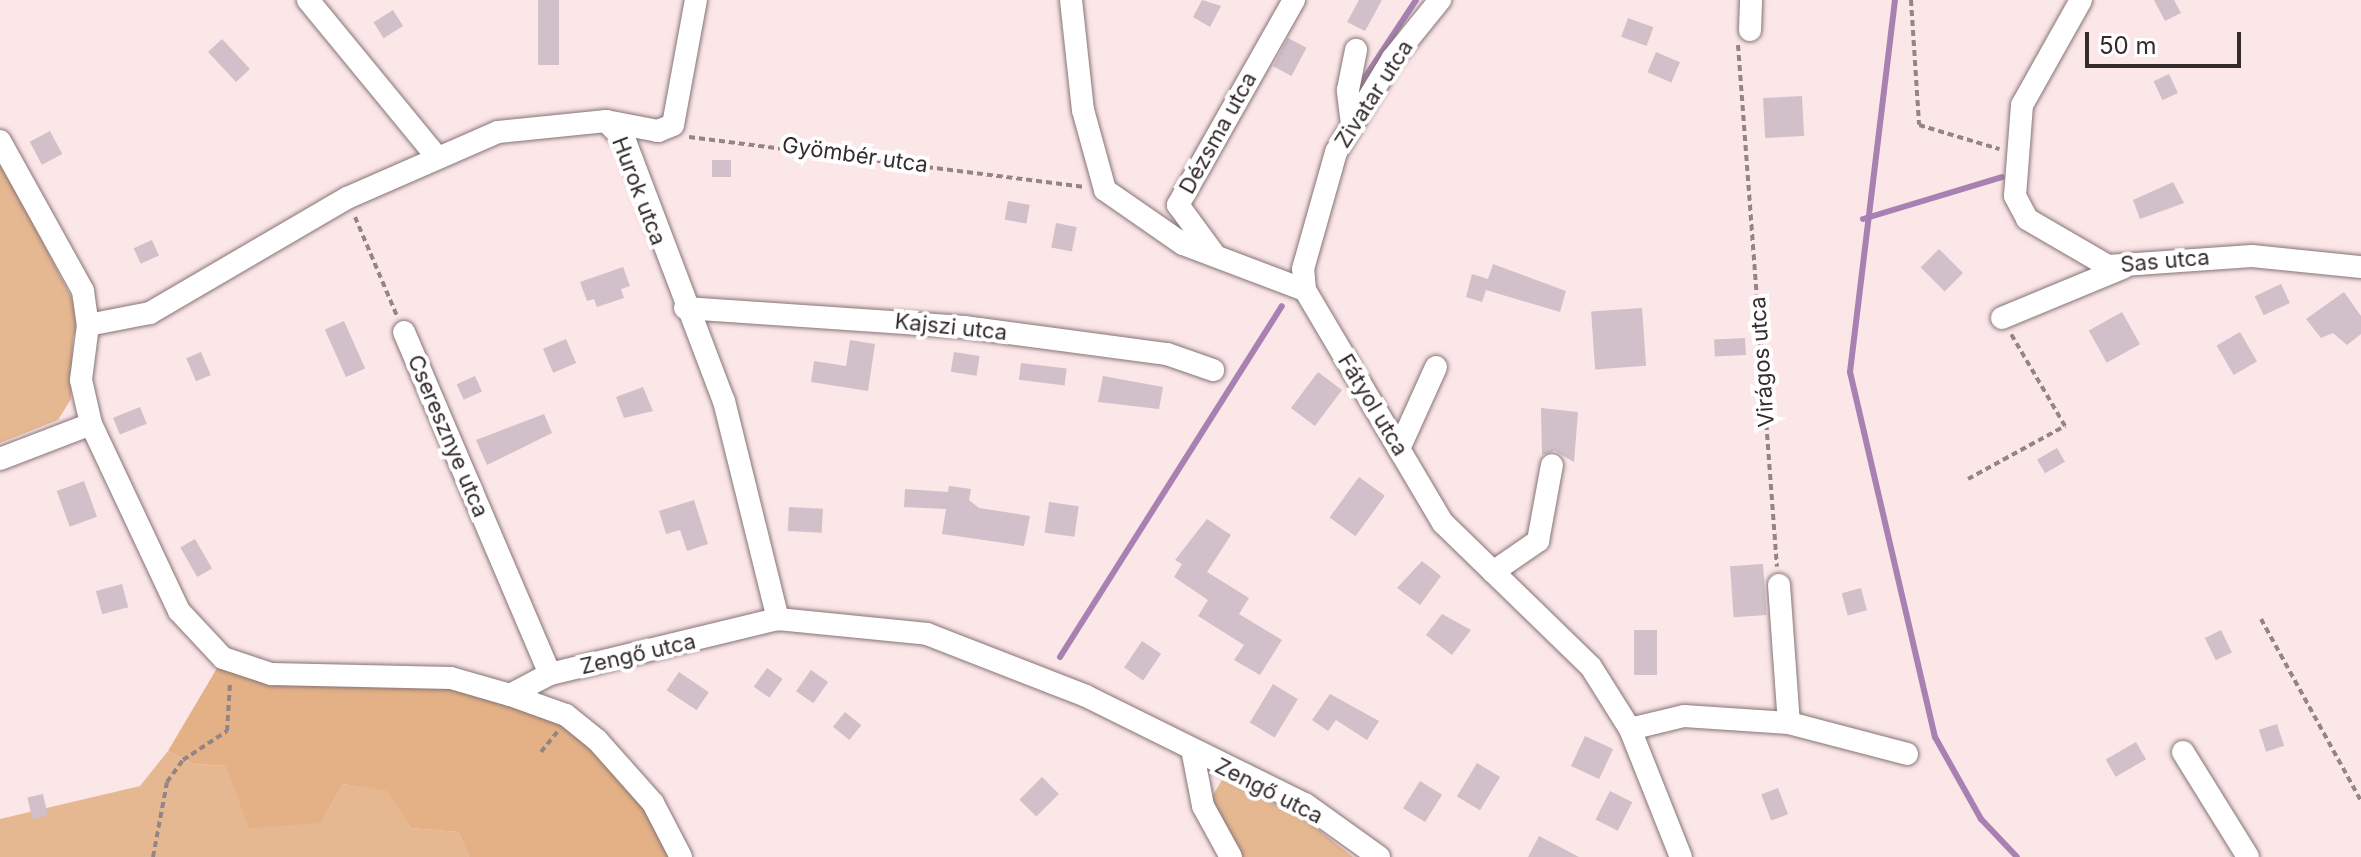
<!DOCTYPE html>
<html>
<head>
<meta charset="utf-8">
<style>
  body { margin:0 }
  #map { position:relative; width:2361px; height:857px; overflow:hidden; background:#fbe6e8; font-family:Inter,sans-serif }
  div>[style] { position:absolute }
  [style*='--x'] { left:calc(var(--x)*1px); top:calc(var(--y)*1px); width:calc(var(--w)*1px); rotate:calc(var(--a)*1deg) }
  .green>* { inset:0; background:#e5b892 }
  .forest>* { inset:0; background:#e4b186 }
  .stream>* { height:6px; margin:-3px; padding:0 3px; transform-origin:3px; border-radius:3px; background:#a881b2 }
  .building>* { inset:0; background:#d1c0c9; transform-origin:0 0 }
  .path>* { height:4px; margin-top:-2px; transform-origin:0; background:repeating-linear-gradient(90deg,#938486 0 6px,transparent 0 10px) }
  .roads { filter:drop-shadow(0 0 2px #867476) drop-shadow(0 0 2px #867476) }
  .minor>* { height:22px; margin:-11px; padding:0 11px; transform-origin:11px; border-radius:11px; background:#fff }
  span { translate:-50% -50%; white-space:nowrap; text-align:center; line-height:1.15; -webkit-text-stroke:8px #fff; paint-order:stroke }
  .street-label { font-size:22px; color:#332b2c }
  .scale { position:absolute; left:2085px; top:32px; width:156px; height:36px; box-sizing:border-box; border:4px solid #332b2c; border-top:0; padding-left:10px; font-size:24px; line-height:28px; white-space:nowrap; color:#332b2c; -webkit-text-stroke:6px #fff; paint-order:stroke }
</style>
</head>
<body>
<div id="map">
  <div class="green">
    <div style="clip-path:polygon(0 159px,82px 318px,73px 337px,71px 399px,58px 420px,0 443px)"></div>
    <div style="clip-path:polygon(168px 751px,194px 764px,226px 766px,321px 823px,343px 784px,387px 790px,411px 828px,458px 832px,469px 857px,0 857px,0 819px,140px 786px)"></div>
    <div style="clip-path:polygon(1222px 780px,1302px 817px,1353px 857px,1240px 857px,1210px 800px)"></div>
  </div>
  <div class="forest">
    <div style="clip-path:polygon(223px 658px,247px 668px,451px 678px,597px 740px,681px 857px,469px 857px,458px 832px,411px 828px,387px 791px,343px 784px,321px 823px,249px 828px,226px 766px,194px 764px,168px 751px)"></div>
  </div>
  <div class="stream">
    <div style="--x:1895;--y:0;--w:375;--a:96.9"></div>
    <div style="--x:1850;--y:372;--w:375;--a:76.9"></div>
    <div style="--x:1935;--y:737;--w:94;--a:60.7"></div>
    <div style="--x:1981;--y:819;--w:52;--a:46.5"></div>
    <div style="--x:1358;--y:88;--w:105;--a:-56.6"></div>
    <div style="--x:1863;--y:219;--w:145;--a:-16.8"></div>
    <div style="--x:1060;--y:657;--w:415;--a:-57.7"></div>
  </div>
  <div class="building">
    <div style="left:538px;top:0;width:21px;height:65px"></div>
    <div style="clip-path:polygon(1202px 0,1221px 6px,1210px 27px,1193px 17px)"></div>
    <div style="clip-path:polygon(1359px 0,1382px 0,1365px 31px,1347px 22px)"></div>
    <div style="clip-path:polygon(2154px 0,2174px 0,2181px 13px,2165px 21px)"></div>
    <div style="left:393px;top:10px;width:19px;height:23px;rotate:58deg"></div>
    <div style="left:1628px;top:18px;width:27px;height:20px;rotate:20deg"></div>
    <div style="left:1288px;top:38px;width:21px;height:32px;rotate:28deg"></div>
    <div style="left:222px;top:39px;width:41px;height:19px;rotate:47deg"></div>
    <div style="left:1656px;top:52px;width:26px;height:22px;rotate:23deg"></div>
    <div style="left:2169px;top:74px;width:21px;height:17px;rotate:65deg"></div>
    <div style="left:1802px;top:96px;width:40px;height:39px;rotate:87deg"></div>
    <div style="left:50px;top:131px;width:26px;height:23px;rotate:62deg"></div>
    <div style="left:712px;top:160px;width:19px;height:17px"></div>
    <div style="clip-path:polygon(2173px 182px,2184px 203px,2140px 219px,2133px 200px)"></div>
    <div style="left:1008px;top:201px;width:22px;height:19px;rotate:10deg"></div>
    <div style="left:1056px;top:223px;width:21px;height:25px;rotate:11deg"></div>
    <div style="left:152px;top:240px;width:17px;height:20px;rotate:66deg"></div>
    <div style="left:1939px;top:249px;width:34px;height:26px;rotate:45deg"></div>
    <div style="clip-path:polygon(1493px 264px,1566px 291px,1560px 312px,1486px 290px,1482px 302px,1466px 297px,1472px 274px,1488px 279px)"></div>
    <div style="clip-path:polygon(623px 267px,630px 286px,621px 289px,624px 298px,597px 307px,594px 299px,587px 301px,580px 282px)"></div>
    <div style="left:2281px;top:284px;width:21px;height:29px;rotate:65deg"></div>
    <div style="clip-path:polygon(2344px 292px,2361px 316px,2361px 334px,2347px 345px,2333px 333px,2321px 338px,2306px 319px)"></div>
    <div style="left:1642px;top:308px;width:58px;height:51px;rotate:86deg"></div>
    <div style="left:2122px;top:312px;width:37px;height:38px;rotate:61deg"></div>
    <div style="left:344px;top:321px;width:52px;height:21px;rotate:66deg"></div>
    <div style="left:2240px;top:332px;width:34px;height:27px;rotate:60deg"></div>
    <div style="left:1745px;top:338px;width:17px;height:31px;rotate:87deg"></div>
    <div style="left:566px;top:339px;width:26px;height:25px;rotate:67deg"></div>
    <div style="clip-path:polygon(850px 340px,875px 344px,868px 391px,811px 382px,814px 361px,846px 366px)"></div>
    <div style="left:201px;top:352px;width:25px;height:16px;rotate:67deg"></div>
    <div style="left:954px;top:352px;width:26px;height:20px;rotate:9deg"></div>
    <div style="left:1021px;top:363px;width:46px;height:17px;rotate:7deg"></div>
    <div style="left:1318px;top:372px;width:30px;height:45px;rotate:37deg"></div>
    <div style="left:475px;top:376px;width:17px;height:20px;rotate:66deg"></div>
    <div style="clip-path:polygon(1103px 376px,1163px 387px,1159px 409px,1098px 402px)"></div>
    <div style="clip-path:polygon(643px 387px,653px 411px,624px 418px,616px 397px)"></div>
    <div style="left:140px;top:407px;width:18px;height:29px;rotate:68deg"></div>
    <div style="clip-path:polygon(1541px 408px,1578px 412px,1574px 462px,1555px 451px,1542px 455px)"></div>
    <div style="clip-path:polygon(544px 414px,552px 433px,487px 465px,476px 440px)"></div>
    <div style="left:2057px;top:448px;width:16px;height:23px;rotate:60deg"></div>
    <div style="left:1359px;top:477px;width:32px;height:50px;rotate:36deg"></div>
    <div style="left:84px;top:481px;width:38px;height:29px;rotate:70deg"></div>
    <div style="clip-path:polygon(949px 486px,971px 489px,969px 500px,979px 508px,1030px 516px,1024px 546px,942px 534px,946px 509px,904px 507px,905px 489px,948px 492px)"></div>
    <div style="clip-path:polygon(694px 500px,708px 544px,687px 551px,680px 530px,666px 534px,659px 511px)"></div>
    <div style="left:1049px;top:502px;width:30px;height:31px;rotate:8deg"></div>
    <div style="left:789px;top:507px;width:34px;height:24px;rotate:3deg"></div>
    <div style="clip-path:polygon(1207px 519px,1231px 535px,1207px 572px,1249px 598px,1239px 614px,1282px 640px,1260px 675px,1234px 660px,1244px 645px,1198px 616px,1208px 600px,1174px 577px,1182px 564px,1175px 560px)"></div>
    <div style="left:195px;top:539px;width:34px;height:17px;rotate:60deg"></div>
    <div style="clip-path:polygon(1422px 561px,1441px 576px,1420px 605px,1397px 588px)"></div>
    <div style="left:1763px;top:564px;width:51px;height:33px;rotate:86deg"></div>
    <div style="left:122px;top:584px;width:24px;height:27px;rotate:75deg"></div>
    <div style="left:1861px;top:588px;width:23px;height:20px;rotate:75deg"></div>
    <div style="clip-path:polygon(1442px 614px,1471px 630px,1452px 655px,1426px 635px)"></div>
    <div style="left:1634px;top:630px;width:23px;height:45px"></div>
    <div style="left:2221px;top:630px;width:25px;height:18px;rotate:64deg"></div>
    <div style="left:1142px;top:641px;width:23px;height:32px;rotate:34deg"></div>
    <div style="left:767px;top:668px;width:19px;height:23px;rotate:35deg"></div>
    <div style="left:811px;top:670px;width:21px;height:26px;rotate:35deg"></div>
    <div style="left:679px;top:672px;width:36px;height:22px;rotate:34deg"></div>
    <div style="left:1273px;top:684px;width:29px;height:45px;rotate:31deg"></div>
    <div style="clip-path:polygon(1330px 694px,1379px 721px,1367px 740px,1336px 720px,1328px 731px,1312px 720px)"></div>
    <div style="left:845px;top:712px;width:21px;height:19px;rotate:39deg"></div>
    <div style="left:2277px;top:724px;width:23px;height:19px;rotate:72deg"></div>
    <div style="left:1585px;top:736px;width:31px;height:33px;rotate:25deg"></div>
    <div style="left:2136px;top:742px;width:20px;height:35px;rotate:60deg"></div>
    <div style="left:1477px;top:763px;width:27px;height:39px;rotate:31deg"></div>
    <div style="left:1042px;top:777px;width:24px;height:32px;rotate:45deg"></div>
    <div style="left:1420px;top:781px;width:26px;height:32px;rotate:32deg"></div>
    <div style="left:1778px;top:788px;width:28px;height:18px;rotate:69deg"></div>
    <div style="left:1610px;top:791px;width:25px;height:32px;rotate:27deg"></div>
    <div style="left:43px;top:794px;width:22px;height:16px;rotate:77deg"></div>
    <div style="clip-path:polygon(1539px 836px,1579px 857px,1528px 857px)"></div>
  </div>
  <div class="path">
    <div style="--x:1911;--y:0;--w:125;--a:86.3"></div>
    <div style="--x:1919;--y:125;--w:84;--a:16.7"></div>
    <div style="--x:1738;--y:45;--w:523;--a:85.73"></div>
    <div style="--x:689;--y:137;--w:399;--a:7.2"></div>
    <div style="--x:355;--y:217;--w:108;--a:67"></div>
    <div style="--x:1968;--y:479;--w:111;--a:-28.7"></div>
    <div style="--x:2065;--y:426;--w:107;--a:-120.4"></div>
    <div style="--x:2261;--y:619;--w:208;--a:61.2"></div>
    <div style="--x:541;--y:752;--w:26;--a:-51"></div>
    <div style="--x:153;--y:857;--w:76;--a:-79.4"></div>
    <div style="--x:167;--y:782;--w:27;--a:-54"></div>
    <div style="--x:183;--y:760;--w:53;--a:-33.4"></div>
    <div style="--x:227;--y:731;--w:48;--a:-86.4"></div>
  </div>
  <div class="roads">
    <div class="minor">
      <div style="--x:308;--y:0;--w:203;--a:50.6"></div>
      <div style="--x:1071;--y:0;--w:111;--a:83.8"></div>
      <div style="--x:1083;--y:110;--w:83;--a:74.6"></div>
      <div style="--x:1105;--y:190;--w:95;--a:34.7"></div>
      <div style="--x:1183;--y:244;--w:130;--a:20.7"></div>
      <div style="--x:1305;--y:290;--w:271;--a:59.4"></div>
      <div style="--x:1443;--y:523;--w:206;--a:44.2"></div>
      <div style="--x:1591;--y:667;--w:73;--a:57.8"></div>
      <div style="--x:1630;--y:729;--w:138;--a:68.3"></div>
      <div style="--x:2081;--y:0;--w:120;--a:119.3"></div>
      <div style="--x:2022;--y:105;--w:91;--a:94.4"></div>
      <div style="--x:2015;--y:196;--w:26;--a:62"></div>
      <div style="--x:2027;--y:219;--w:94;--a:30.1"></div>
      <div style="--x:2108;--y:266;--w:144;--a:-4"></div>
      <div style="--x:2252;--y:256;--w:110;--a:5.8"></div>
      <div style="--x:1750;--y:30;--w:30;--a:-88"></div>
      <div style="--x:606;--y:121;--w:53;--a:10.9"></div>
      <div style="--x:658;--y:131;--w:16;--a:-22"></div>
      <div style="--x:673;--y:125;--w:127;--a:-79.6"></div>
      <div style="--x:1352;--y:125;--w:35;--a:-97"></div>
      <div style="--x:1348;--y:90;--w:41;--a:-78.7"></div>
      <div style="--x:0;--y:141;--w:171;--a:61"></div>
      <div style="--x:83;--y:291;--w:34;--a:82"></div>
      <div style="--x:88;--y:325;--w:55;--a:97.3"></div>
      <div style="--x:81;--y:380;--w:45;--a:77.2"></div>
      <div style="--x:91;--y:424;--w:207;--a:64.8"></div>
      <div style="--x:179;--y:611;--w:64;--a:46.9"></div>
      <div style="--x:223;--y:658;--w:51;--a:18.4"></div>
      <div style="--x:271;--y:674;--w:180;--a:1.3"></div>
      <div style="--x:451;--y:678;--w:61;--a:16.1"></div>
      <div style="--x:510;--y:695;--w:45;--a:-27.7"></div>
      <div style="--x:550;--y:674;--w:235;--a:-13.6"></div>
      <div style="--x:778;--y:619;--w:150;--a:5.7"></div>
      <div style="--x:927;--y:634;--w:171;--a:21.3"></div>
      <div style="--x:1086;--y:696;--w:244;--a:26.3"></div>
      <div style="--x:1305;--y:804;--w:91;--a:35.6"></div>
      <div style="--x:1214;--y:254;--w:61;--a:-126.3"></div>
      <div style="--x:1178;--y:205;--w:236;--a:-60.5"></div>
      <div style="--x:1305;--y:290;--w:21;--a:-95"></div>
      <div style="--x:1303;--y:269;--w:122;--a:-74.2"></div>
      <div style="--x:1336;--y:152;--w:110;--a:-58.8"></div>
      <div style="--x:1393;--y:58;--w:75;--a:-51"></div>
      <div style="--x:685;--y:308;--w:280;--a:3.9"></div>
      <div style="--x:964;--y:327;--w:205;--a:7.6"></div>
      <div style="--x:1167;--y:354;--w:49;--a:19.2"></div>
      <div style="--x:2002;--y:318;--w:131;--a:-22.5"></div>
      <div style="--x:88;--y:325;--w:63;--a:-11"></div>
      <div style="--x:150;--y:313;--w:228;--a:-30.3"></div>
      <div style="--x:347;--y:198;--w:165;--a:-23.6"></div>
      <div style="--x:498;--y:132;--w:109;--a:-5.8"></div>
      <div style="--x:606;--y:121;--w:28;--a:46"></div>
      <div style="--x:625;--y:141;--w:278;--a:69.2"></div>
      <div style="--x:724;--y:401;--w:225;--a:76.1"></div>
      <div style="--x:404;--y:332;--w:372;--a:66.9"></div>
      <div style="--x:1399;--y:449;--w:90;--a:-65.7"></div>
      <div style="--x:0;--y:459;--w:97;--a:-21"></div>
      <div style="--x:1493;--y:572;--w:55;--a:-34.6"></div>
      <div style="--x:1538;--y:541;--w:77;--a:-79.6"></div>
      <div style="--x:1779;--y:585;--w:138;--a:85.9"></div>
      <div style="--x:510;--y:695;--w:59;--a:19.7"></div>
      <div style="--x:566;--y:715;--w:40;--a:39"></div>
      <div style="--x:597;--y:740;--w:84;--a:48.4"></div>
      <div style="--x:653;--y:803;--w:61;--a:62.6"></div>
      <div style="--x:1630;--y:729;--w:56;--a:-13.5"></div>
      <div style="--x:1684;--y:716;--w:105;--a:3.8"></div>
      <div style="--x:1789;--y:723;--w:122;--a:14.7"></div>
      <div style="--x:2183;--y:752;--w:123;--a:58.2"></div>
      <div style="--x:1193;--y:754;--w:53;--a:79.1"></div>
      <div style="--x:1203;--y:806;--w:58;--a:61.2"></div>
    </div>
  </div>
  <div class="street-label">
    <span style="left:1374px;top:94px;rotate:-57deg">Zivatar utca</span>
    <span style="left:1218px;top:133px;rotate:-61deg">Dézsma utca</span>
    <span style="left:855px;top:155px;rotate:8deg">Gyömbér utca</span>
    <span style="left:639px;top:191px;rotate:69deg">Hurok utca</span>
    <span style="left:2165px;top:261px;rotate:-5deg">Sas utca</span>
    <span style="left:951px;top:327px;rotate:6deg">Kajszi utca</span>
    <span style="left:1762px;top:362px;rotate:-94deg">Virágos utca</span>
    <span style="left:1373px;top:405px;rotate:59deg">Fátyol utca</span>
    <span style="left:448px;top:436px;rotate:67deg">Cseresznye utca</span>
    <span style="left:638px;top:654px;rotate:-13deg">Zengő utca</span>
    <span style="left:1269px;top:791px;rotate:27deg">Zengő utca</span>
  </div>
  <div class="scale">50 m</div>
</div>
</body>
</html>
